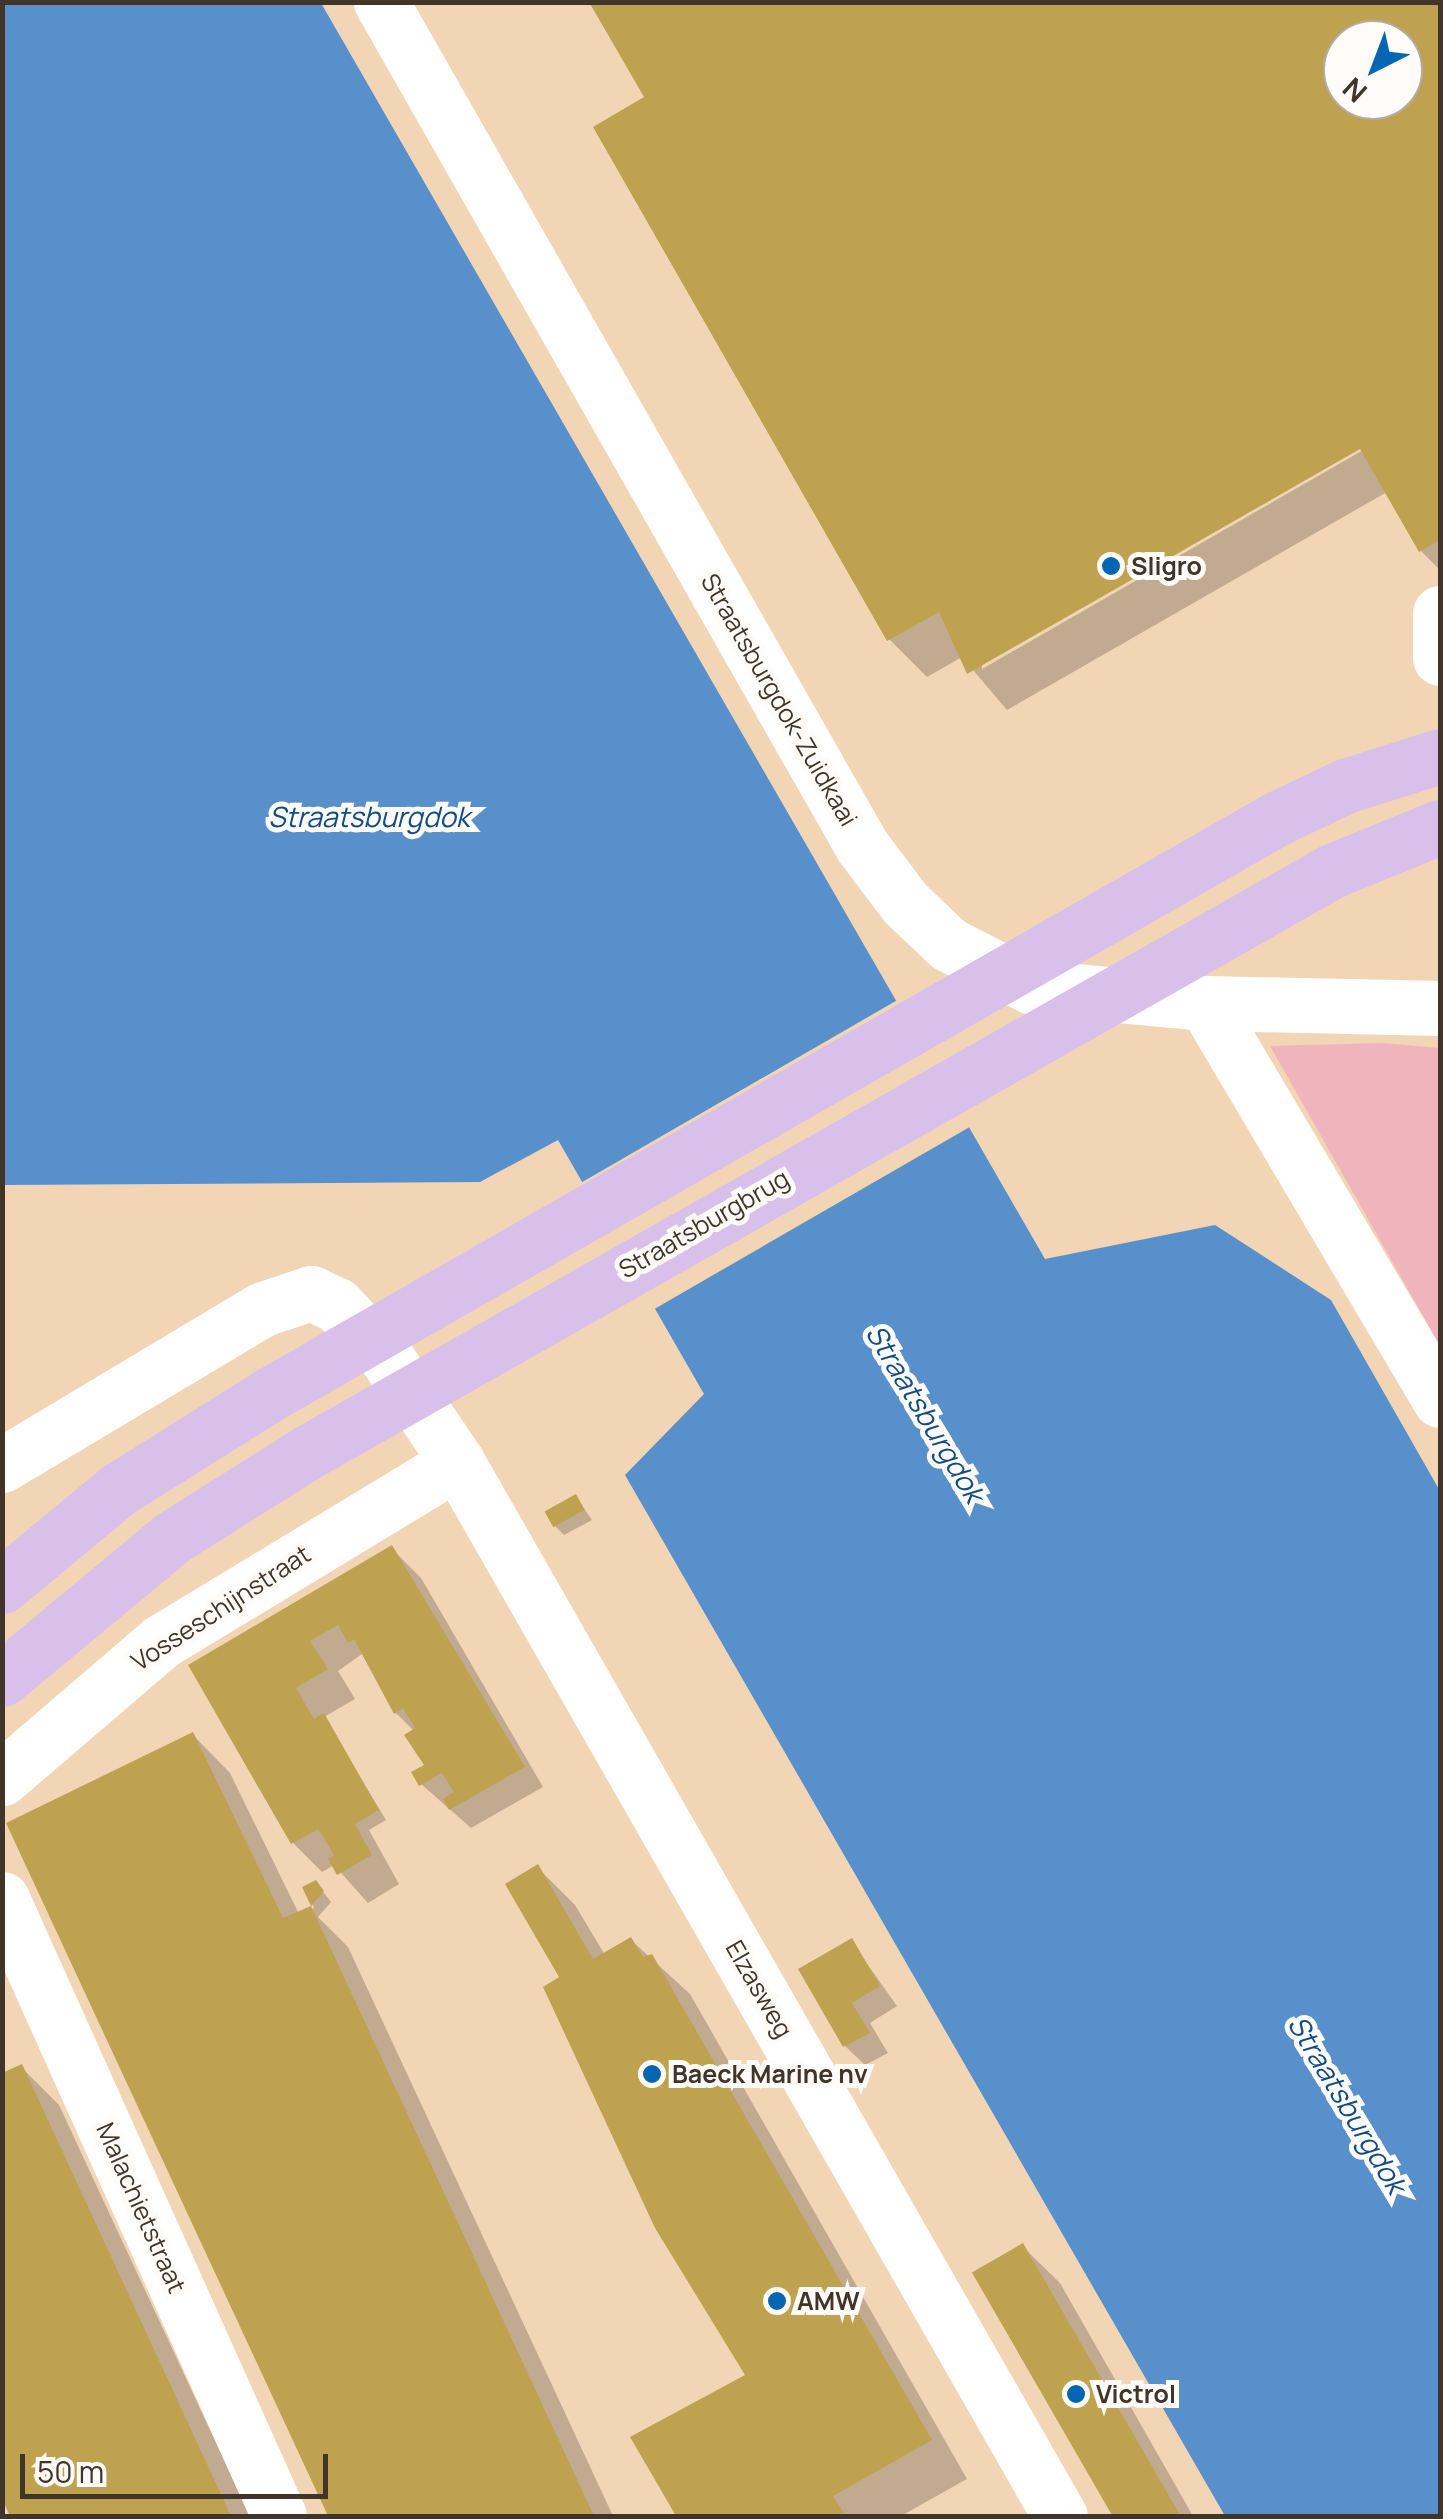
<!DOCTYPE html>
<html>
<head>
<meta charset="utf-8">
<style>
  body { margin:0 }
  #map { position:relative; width:1443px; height:2519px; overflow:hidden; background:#f2d5b4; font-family:Manrope,sans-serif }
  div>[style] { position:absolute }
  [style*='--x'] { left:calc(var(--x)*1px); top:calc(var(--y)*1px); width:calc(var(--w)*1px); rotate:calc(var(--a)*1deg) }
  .green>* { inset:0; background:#f0b5bc }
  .water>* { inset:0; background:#5890cb }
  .pier>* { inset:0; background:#f2d5b4; transform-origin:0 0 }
  .shadow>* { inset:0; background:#0003 }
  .building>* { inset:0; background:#bea250; transform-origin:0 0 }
  .minor>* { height:55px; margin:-27.5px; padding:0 27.5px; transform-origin:27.5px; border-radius:27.5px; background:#fff }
  .major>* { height:55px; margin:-27.5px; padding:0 27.5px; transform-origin:27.5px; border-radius:27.5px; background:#d9c0eb }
  .dots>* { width:28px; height:28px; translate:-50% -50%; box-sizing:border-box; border:5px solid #fefbf8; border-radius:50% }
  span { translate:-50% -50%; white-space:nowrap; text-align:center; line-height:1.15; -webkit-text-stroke:10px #fefbf8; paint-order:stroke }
  .poi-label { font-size:25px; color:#403528; font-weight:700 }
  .left { translate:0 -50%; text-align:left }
  .street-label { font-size:25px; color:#403528 }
  .water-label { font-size:28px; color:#104d85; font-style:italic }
  .frame { position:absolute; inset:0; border:5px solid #403528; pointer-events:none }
  .north { position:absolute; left:1323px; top:20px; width:100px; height:100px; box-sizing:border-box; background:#fefbf8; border:2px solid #b2aca5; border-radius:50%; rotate:222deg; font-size:28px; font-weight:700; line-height:40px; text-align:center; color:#403528 }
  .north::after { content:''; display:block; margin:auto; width:35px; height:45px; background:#0465b2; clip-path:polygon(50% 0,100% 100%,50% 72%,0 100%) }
  .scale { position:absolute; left:20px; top:2454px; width:308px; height:45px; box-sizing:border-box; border:5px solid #403528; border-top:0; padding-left:12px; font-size:30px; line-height:35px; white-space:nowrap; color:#403528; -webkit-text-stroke:8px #fefbf8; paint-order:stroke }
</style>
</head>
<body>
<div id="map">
  <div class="green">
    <div style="clip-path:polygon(1382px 1043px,1440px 1048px,1440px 1346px,1270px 1046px)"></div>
  </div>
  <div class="water">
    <div style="clip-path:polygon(2px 3px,321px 3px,1045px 1259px,1215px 1225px,1331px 1300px,1440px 1491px,1440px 2516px,1225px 2516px,625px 1475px,704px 1394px,558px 1140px,480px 1182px,3px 1185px)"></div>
  </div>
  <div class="pier">
    <div style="left:901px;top:998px;width:146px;height:372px;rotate:60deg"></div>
  </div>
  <div class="shadow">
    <div style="clip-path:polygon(evenodd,592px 2px,1440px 2px,1440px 570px,1421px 551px,1387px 492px,1007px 710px,962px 657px,927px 677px,889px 639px,648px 98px,592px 2px,1343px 40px,1403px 40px,1403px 100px,1343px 100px,1343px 40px,592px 2px,1369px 441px,1372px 445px,982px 669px,982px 663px,1369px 441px)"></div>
    <div style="clip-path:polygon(576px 1497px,592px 1520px,564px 1535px,555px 1526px)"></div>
    <div style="clip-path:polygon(392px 1549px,421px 1578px,543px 1787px,471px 1828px,421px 1784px,428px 1766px,414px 1731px,396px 1713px,362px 1654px,338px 1671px,355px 1699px,324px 1717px,386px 1820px,369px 1830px,399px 1884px,368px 1903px,334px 1865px,322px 1872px,293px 1843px,191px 1666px)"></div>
    <div style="clip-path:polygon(193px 1735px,230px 1773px,299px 1914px,314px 1908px,305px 1888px,316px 1883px,331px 1902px,318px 1917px,348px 1947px,613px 2516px,331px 2516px,9px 1824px)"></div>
    <div style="clip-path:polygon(537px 1867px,575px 1905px,605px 1955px,631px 1940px,690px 1994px,967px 2479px,901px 2516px,679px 2516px,633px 2438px,748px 2376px,562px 1978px)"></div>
    <div style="clip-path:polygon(851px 1941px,897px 2006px,870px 2023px,888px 2053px,865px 2065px,845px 2046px,801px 1970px)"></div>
    <div style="clip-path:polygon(21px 2067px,59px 2105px,250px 2516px,13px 2516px,2px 2493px)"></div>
    <div style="clip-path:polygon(1022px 2246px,1060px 2283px,1193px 2516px,1117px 2516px,975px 2272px)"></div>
  </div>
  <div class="building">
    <div style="clip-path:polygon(evenodd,589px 2px,1440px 2px,1440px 540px,1419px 552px,1360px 449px,967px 674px,939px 612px,887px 641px,593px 127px,644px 97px,589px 2px,1343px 40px,1403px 40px,1403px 100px,1343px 100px,1343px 40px)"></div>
    <div style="left:576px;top:1494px;width:18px;height:36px;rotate:61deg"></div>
    <div style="clip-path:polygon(392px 1545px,525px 1767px,449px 1810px,443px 1799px,454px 1792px,442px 1773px,419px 1786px,411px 1772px,424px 1765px,404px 1735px,415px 1728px,403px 1708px,394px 1714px,354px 1639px,348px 1643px,338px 1625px,310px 1641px,328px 1669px,296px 1688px,314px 1719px,324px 1713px,379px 1810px,355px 1824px,372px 1855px,337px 1875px,328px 1859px,334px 1855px,318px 1829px,291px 1844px,188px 1665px)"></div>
    <div style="clip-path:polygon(193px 1732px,283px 1918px,311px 1906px,594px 2516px,328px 2516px,6px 1823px)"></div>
    <div style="clip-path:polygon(538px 1864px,593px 1959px,631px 1937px,643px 1957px,652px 1954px,932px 2440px,833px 2496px,846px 2516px,676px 2516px,630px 2437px,745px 2375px,655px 2228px,543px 1987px,559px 1977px,505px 1884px)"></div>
    <div style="clip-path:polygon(316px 1880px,324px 1891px,311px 1906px,302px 1887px)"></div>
    <div style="clip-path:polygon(852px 1938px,880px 1986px,852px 2003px,870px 2033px,843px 2047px,798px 1969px)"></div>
    <div style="clip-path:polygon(22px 2064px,231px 2516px,10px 2516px,2px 2499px,2px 2073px)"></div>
    <div style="left:1023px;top:2243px;width:315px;height:59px;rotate:60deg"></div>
  </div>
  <div class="minor">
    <div style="--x:381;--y:2;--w:971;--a:60.32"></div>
    <div style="--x:862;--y:846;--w:71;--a:53"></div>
    <div style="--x:905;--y:903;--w:59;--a:43.6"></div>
    <div style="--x:948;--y:944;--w:94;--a:27.1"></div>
    <div style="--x:1032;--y:987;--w:174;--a:5.3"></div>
    <div style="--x:1205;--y:1003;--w:235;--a:1.2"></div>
    <div style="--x:1440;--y:613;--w:45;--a:90"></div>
    <div style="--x:1205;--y:1003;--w:461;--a:59.4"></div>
    <div style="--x:2;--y:1465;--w:304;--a:-30.9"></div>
    <div style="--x:263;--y:1309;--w:51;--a:-18.4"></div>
    <div style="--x:311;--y:1293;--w:29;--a:25"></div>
    <div style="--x:337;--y:1305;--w:71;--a:46.7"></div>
    <div style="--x:386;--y:1357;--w:127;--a:55.9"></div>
    <div style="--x:457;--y:1462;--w:1214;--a:60.23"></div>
    <div style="--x:2;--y:1778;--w:211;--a:-40.6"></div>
    <div style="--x:162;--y:1641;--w:345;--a:-31.2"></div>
    <div style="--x:2;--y:1899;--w:676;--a:65.82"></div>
  </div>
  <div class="major">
    <div style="--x:2;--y:1586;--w:152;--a:-39.7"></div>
    <div style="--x:119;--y:1489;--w:175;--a:-32.1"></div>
    <div style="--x:267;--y:1396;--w:1165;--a:-29.76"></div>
    <div style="--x:1278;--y:818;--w:74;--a:-25.5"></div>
    <div style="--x:1345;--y:786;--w:100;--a:-17.5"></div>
    <div style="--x:2;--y:1679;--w:222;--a:-39.7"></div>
    <div style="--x:173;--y:1537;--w:160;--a:-32.2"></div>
    <div style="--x:308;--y:1452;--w:1177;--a:-29.57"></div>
    <div style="--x:1332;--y:871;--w:117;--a:-22.2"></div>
  </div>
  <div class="dots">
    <div style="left:1111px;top:566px;background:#0465b2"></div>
    <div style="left:652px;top:2074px;background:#0465b2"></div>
    <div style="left:777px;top:2301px;background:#0465b2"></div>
    <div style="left:1076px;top:2394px;background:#0465b2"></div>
  </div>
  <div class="poi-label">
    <span class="left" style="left:1131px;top:566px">Sligro</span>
    <span class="left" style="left:672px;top:2074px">Baeck Marine nv</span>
    <span class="left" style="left:797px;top:2301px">AMW</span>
    <span class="left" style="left:1096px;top:2394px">Victrol</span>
  </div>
  <div class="street-label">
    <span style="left:779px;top:700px;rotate:60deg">Straatsburgdok-Zuidkaai</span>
    <span style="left:704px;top:1224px;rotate:-30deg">Straatsburgbrug</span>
    <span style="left:221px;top:1608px;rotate:-33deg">Vosseschijnstraat</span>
    <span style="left:759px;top:1989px;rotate:60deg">Elzasweg</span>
    <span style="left:141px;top:2208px;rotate:66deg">Malachietstraat</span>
  </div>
  <div class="water-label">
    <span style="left:369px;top:816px">Straatsburgdok</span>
    <span style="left:926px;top:1413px;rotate:59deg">Straatsburgdok</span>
    <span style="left:1348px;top:2104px;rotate:59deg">Straatsburgdok</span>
  </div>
  <div class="frame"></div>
  <div class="north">N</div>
  <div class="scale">50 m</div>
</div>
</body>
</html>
